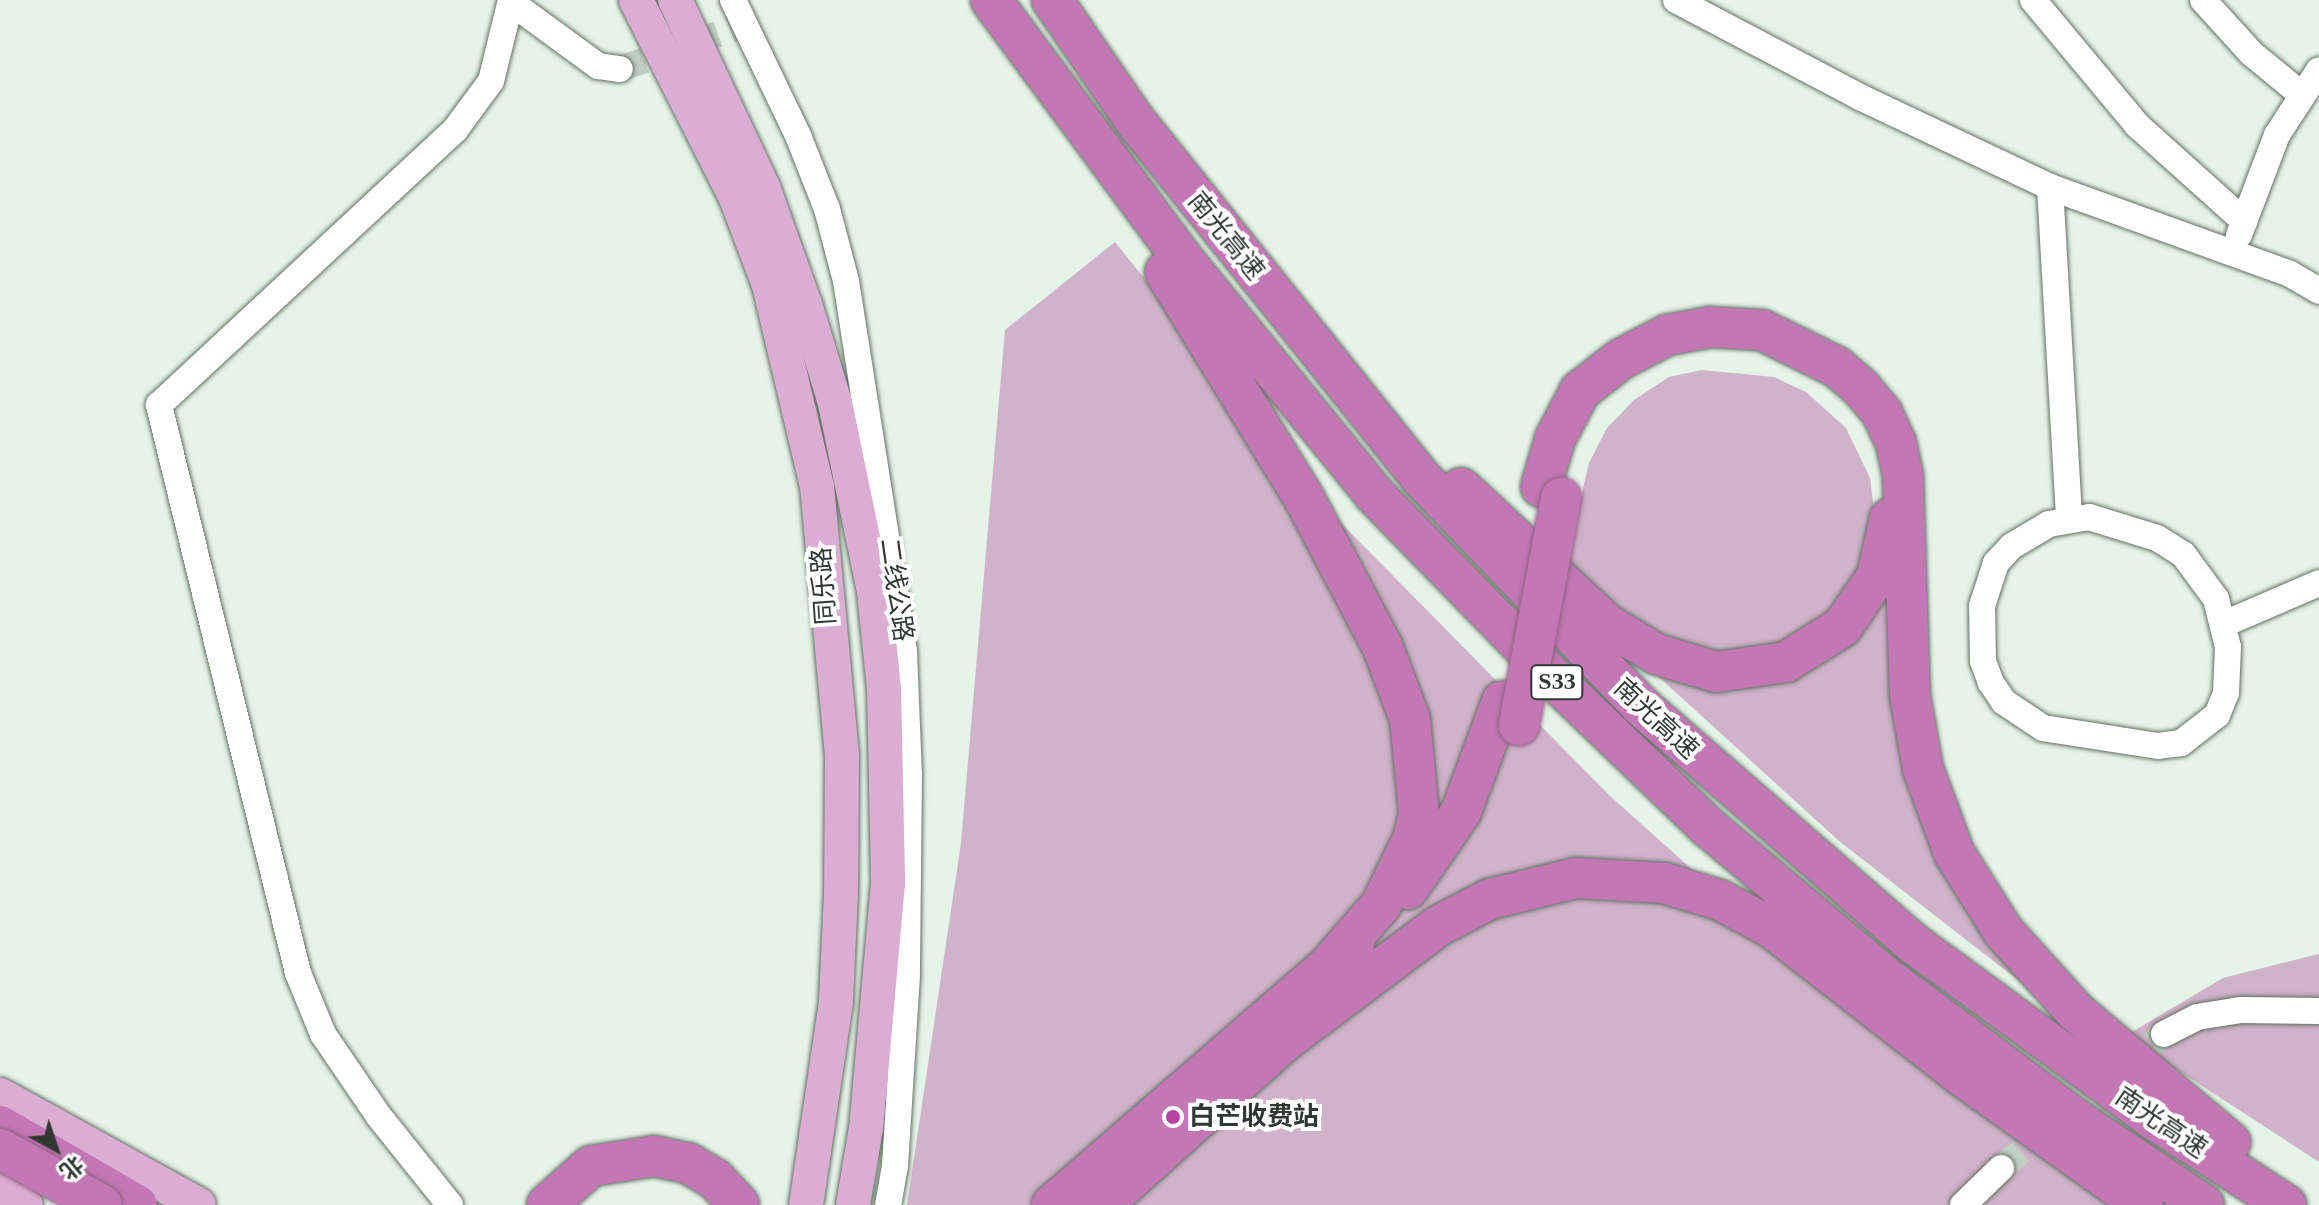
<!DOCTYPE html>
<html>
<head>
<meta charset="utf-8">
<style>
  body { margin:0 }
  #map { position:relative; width:2319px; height:1205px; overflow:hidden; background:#e5f4e8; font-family:"Times New Roman","Noto Sans SC",serif }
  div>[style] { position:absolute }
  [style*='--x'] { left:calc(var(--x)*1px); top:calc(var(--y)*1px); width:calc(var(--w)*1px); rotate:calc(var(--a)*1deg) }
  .green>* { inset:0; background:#d0b2c9 }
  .minor-tunnel>* { height:26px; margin-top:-13px; transform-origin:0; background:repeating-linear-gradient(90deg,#c1cec4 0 26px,transparent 0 39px) }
  .roads { filter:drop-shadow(0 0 2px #647166) drop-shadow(0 0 2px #647166) }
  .minor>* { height:26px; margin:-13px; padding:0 13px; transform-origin:13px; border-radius:13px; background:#fff }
  .major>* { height:34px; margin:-17px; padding:0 17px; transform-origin:17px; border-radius:17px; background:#dbadd2 }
  .highway>* { height:40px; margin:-20px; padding:0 20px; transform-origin:20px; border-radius:20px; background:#c377b4 }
  .bridges { filter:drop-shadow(0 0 2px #906186) drop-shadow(0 0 2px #906186) }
  .highway-bridge>* { height:40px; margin:-20px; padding:0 20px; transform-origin:20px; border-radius:20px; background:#c377b4 }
  .dots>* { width:22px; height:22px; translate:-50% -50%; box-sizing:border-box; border:4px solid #fff; border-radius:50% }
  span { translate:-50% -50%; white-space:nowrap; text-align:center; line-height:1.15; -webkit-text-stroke:8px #fff; paint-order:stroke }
  .shield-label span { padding:2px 6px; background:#fff; border:2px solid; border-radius:6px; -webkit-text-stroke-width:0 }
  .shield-label { font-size:24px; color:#313732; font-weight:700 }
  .street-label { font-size:26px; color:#313732 }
  .poi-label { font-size:26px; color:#313732; font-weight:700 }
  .left { translate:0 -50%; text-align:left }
  .north { position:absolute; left:16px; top:1109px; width:80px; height:80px; -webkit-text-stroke:6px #fff; paint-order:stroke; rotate:140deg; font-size:22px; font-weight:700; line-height:32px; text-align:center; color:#313732 }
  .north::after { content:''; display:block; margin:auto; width:28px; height:36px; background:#313732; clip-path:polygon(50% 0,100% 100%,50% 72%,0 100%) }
</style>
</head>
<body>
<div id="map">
  <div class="green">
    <div style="clip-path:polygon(1115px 242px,1341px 523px,1610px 796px,1761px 931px,2124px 1205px,907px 1205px,961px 843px,1005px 330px)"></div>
    <div style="clip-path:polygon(1702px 370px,1774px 377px,1806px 392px,1846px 428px,1870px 478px,1874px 510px,1862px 570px,1830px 615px,1781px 647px,1718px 655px,1646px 630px,1565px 564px,1589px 463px,1607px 428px,1634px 400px,1669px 377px)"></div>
    <div style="clip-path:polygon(1891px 586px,1889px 661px,2041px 998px,1839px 841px,1649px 668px,1717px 689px,1788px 679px,1849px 643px)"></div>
    <div style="clip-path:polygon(2319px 954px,2319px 1162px,2125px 1036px,2223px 978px)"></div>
  </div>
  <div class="minor-tunnel">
    <div style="--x:620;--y:69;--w:134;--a:-19.7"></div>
    <div style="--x:2001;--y:1168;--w:211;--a:-39.4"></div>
  </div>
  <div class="roads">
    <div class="minor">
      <div style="--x:733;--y:0;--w:153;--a:64.4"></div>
      <div style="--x:799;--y:138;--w:76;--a:68.5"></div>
      <div style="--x:827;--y:209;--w:74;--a:75.2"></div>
      <div style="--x:846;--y:281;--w:376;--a:81.1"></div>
      <div style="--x:904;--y:652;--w:122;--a:87.7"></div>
      <div style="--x:909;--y:774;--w:201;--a:90.6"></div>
      <div style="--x:907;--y:975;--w:191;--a:93.6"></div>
      <div style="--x:895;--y:1166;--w:40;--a:100"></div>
      <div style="--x:1676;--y:0;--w:210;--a:27.8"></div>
      <div style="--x:1862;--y:98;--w:208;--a:25.3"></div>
      <div style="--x:2050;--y:187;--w:255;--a:19.9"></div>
      <div style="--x:2290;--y:274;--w:34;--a:30"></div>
      <div style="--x:2033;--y:0;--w:163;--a:50.2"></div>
      <div style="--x:2137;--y:125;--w:144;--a:41.9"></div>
      <div style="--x:2203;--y:0;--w:72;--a:47.8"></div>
      <div style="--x:2251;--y:53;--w:65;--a:39.4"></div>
      <div style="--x:512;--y:3;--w:107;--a:36.2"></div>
      <div style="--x:598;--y:66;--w:22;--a:8"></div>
      <div style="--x:2050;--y:187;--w:332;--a:86.7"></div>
      <div style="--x:2239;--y:235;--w:107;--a:-69.2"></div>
      <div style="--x:2277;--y:135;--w:77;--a:-57.1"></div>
      <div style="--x:2089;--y:517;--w:71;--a:17.2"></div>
      <div style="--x:2157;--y:538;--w:31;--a:32"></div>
      <div style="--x:2183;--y:554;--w:56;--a:53.7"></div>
      <div style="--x:2216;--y:599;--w:49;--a:76"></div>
      <div style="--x:2228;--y:647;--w:46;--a:92.5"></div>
      <div style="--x:2226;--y:693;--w:24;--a:112"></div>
      <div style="--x:2217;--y:715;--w:46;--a:142.1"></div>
      <div style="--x:2181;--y:743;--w:23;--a:173"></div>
      <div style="--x:2158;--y:746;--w:116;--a:-171.1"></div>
      <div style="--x:2043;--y:728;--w:47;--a:-146.3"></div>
      <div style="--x:2004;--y:702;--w:23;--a:-124"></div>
      <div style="--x:1991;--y:683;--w:23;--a:-110"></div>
      <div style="--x:1983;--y:661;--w:55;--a:-91"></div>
      <div style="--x:1982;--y:606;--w:45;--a:-72"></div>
      <div style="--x:1996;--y:563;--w:23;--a:-47"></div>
      <div style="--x:2012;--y:546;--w:43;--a:-30.7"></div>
      <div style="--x:2049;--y:524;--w:41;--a:-9.9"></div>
      <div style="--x:2224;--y:624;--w:103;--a:-23.3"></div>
      <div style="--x:2164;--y:1034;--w:37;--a:-27"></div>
      <div style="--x:2197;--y:1017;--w:45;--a:-9"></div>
      <div style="--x:2241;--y:1010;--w:78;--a:0.7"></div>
      <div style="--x:450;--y:1205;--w:115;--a:-128.7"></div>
      <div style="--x:378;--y:1115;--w:98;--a:-124.2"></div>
      <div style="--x:323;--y:1034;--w:66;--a:-112.3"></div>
      <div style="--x:298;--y:973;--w:585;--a:-103.75"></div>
      <div style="--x:159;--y:405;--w:404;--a:-42.9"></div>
      <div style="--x:455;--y:130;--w:61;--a:-53.7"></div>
      <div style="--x:491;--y:81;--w:83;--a:-76.1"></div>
      <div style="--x:1963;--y:1205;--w:53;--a:-44.2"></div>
    </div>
    <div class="major">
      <div style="--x:636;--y:0;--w:222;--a:63.2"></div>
      <div style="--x:736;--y:198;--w:93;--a:69.2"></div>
      <div style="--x:769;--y:285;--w:207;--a:76.6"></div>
      <div style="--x:817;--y:486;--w:270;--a:84.7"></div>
      <div style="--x:842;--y:755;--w:139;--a:90.4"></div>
      <div style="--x:841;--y:894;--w:108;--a:92.7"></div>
      <div style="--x:836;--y:1002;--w:205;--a:98.4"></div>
      <div style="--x:675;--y:0;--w:207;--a:64.8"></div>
      <div style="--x:763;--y:187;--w:124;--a:70.3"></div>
      <div style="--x:805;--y:304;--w:103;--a:73.1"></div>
      <div style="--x:835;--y:403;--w:193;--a:78.3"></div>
      <div style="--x:874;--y:592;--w:97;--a:84.1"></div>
      <div style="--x:884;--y:688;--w:195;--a:88.8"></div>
      <div style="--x:888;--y:883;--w:246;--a:95.1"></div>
      <div style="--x:866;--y:1128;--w:78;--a:99.6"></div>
      <div style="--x:0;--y:1095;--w:227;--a:28.9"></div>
      <div style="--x:0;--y:1190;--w:30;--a:30"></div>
    </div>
    <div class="highway">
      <div style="--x:991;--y:0;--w:320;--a:53.5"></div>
      <div style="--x:1181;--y:257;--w:306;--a:50.8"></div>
      <div style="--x:1374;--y:494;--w:271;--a:45.7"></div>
      <div style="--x:1563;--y:688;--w:201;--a:43.8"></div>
      <div style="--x:1708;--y:827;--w:228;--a:40.2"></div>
      <div style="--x:1882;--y:974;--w:247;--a:36.8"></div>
      <div style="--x:2080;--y:1122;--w:149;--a:33.8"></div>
      <div style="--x:1052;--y:0;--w:148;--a:55.5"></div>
      <div style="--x:1136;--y:122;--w:457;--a:51.3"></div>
      <div style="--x:1422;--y:479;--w:315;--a:46"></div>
      <div style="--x:1641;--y:706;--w:362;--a:41.1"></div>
      <div style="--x:1914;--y:944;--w:295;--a:36.2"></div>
      <div style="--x:2152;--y:1118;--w:160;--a:33"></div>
      <div style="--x:1165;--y:272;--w:265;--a:58.4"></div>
      <div style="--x:1304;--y:498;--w:170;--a:62.2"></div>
      <div style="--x:1383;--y:648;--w:76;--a:69.2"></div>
      <div style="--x:1410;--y:719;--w:95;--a:84.6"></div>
      <div style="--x:1419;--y:814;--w:26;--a:103"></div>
      <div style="--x:1413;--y:839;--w:73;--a:115.9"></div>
      <div style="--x:1381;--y:905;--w:73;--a:131.1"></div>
      <div style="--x:1541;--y:487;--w:50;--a:-73.7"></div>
      <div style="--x:1555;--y:439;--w:54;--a:-62.5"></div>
      <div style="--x:1580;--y:391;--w:52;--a:-38"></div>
      <div style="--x:1621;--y:359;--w:52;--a:-27.6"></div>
      <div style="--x:1667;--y:335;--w:44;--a:-10.5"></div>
      <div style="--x:1710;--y:327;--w:52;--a:3.3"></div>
      <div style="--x:1762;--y:330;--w:84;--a:26.3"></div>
      <div style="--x:1837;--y:367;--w:33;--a:41"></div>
      <div style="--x:1862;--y:389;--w:31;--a:50"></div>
      <div style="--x:1882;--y:413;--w:33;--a:65"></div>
      <div style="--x:1896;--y:443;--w:35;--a:78"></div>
      <div style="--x:1903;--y:477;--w:219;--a:88.2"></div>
      <div style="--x:1910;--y:696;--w:74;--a:79.9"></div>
      <div style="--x:1923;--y:769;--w:90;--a:69.7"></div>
      <div style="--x:1954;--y:853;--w:92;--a:57.9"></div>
      <div style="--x:2003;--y:931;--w:109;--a:48"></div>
      <div style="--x:2076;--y:1012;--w:202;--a:40.2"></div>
      <div style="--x:1461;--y:488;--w:200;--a:43"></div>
      <div style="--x:1607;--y:624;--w:57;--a:31.5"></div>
      <div style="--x:1656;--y:654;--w:63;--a:16.7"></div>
      <div style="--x:1716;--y:672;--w:71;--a:-8.1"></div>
      <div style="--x:1786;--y:662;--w:66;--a:-32"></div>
      <div style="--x:1842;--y:627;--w:62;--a:-55.5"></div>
      <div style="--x:1877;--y:576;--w:59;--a:-77.4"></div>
      <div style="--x:1408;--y:889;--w:93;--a:-55.5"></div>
      <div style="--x:1461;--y:812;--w:118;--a:-69.7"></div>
      <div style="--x:1289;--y:1038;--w:186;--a:-36.9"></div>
      <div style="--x:1438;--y:926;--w:59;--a:-27.4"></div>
      <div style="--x:1490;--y:899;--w:89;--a:-13.7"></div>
      <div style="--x:1576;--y:878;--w:88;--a:3.3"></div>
      <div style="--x:1664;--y:883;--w:59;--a:16.9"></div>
      <div style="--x:1720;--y:900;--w:59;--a:28.3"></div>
      <div style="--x:1772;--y:928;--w:236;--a:37.9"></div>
      <div style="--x:1958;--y:1073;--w:227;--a:35.5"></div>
      <div style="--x:0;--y:1126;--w:158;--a:30"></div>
      <div style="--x:547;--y:1205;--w:59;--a:-41.6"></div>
      <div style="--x:591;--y:1166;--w:64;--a:-9"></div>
      <div style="--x:654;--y:1156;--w:35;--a:12"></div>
      <div style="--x:688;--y:1163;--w:31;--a:31"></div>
      <div style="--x:715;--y:1179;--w:35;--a:47"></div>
      <div style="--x:1052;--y:1205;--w:400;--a:-40.9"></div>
      <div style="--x:1102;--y:1205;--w:277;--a:-41.9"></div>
    </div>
  </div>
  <div class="bridges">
    <div class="highway-bridge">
      <div style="--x:1519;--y:725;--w:231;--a:-79.5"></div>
      <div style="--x:0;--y:1149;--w:116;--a:28.8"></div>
    </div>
  </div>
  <div class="dots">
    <div style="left:1173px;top:1117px;background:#b444a2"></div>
  </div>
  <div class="shield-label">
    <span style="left:1557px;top:682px">S33</span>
  </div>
  <div class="street-label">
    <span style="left:1226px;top:236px;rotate:51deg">南光高速</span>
    <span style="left:824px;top:586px;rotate:-94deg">同乐路</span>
    <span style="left:896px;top:590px;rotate:82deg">二线公路</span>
    <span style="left:1656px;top:719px;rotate:43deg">南光高速</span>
    <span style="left:2161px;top:1123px;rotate:34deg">南光高速</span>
  </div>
  <div class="poi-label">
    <span class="left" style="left:1189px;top:1117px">白芒收费站</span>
  </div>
  <div class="north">北</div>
</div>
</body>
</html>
